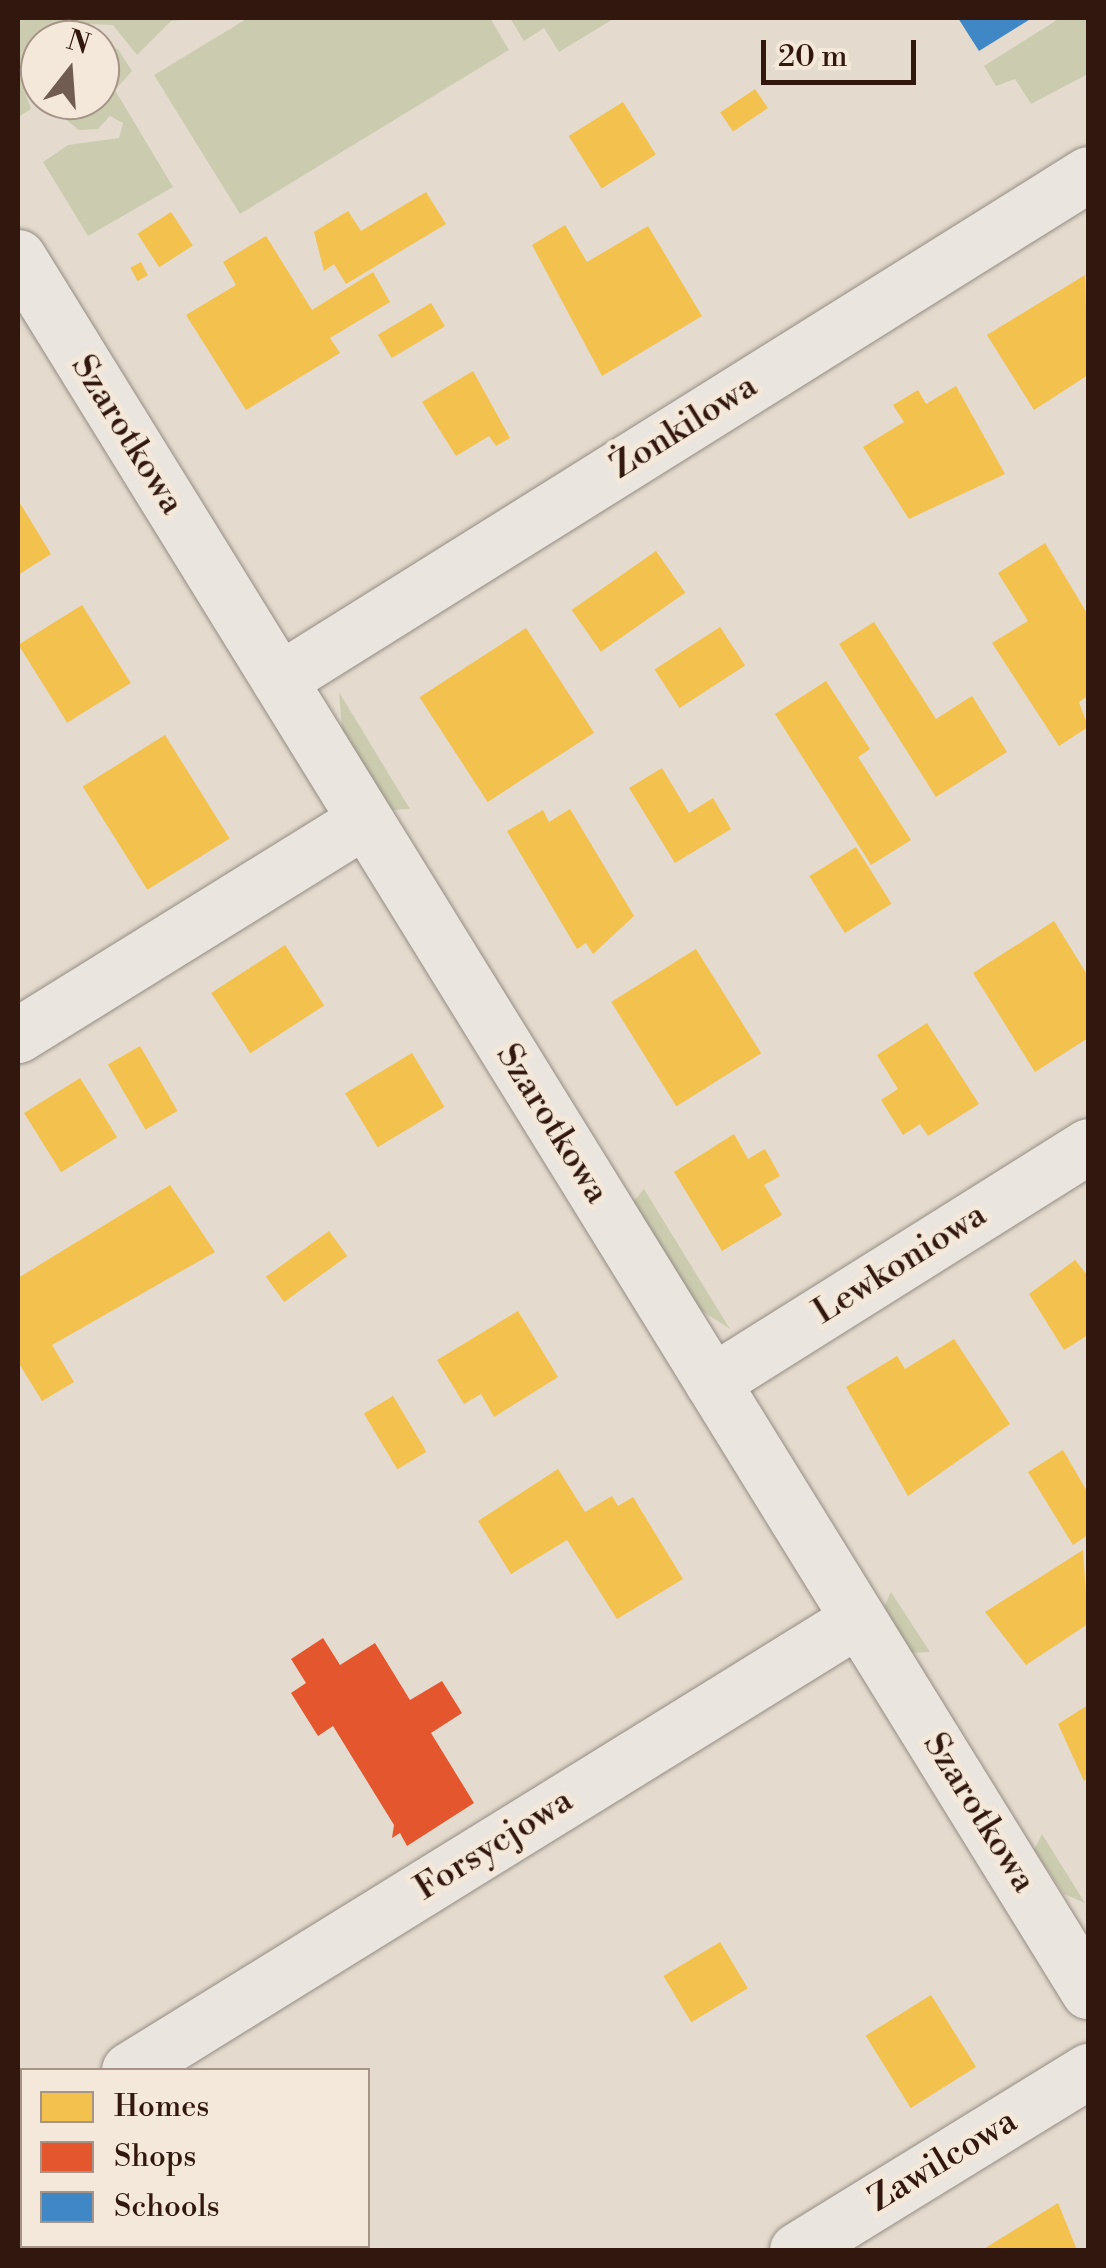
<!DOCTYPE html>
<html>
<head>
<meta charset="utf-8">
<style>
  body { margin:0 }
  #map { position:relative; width:1106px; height:2268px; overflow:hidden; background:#e4dbce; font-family:"Libre Bodoni",serif }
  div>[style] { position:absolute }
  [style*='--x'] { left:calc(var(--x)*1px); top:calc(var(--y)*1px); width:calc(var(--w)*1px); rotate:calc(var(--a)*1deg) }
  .green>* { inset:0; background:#cbccaf }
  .homes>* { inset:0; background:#f2c14e; transform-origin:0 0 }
  .shops>* { inset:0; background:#e4572e }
  .schools>* { inset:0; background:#3f88c5 }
  .roads { filter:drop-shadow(0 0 2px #958c84) drop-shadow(0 0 2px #958c84) }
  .minor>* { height:55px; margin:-27.5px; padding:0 27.5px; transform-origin:27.5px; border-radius:27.5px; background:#eae5de }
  span { translate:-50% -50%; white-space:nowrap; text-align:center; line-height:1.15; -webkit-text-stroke:10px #f3e8d9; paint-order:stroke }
  .street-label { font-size:35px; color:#31170d }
  .frame { position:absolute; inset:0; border:20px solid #31170d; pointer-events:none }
  .legend { position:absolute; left:20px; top:2068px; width:350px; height:180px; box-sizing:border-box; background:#f3e8d9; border:2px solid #a59487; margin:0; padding:12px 18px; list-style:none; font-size:30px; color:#31170d }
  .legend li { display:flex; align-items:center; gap:20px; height:50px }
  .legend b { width:50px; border:2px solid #a59487 }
  .north { position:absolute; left:20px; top:20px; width:100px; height:100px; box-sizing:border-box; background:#f3e8d9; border:2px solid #a59487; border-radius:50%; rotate:17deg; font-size:28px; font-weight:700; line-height:40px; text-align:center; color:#31170d }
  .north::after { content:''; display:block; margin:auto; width:35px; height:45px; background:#705c51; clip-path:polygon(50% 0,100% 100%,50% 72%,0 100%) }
  .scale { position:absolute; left:761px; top:40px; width:155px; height:45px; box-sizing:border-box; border:5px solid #31170d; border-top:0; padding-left:12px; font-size:30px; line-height:35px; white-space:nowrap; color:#31170d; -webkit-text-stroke:8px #f3e8d9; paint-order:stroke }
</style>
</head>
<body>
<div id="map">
  <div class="green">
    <div style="clip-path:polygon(18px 18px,203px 18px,171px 21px,137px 55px,113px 25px,59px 23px,30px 48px,21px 80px,31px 109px,18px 117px)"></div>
    <div style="clip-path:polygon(248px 18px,490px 18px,509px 50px,240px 214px,154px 75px)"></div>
    <div style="clip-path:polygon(510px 18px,615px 18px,559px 52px,544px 28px,524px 41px)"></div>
    <div style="clip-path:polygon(1060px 18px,1088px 18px,1088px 74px,1031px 104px,1015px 79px,996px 86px,984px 66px)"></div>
    <div style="clip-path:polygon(100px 44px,118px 49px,132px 71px,115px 90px,173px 187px,88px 236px,43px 162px,68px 145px,119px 138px,123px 123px,110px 116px,98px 129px,79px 130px,41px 100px,100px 100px)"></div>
    <div style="clip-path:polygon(339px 692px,410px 809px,392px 810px,342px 730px)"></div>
    <div style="clip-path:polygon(644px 1189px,730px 1329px,699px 1309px,633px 1202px)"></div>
    <div style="clip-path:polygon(891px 1592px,930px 1652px,912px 1653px,884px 1607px)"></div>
    <div style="clip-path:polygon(1042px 1834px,1085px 1903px,1064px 1894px,1034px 1850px)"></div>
  </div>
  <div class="homes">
    <div style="left:755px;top:89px;width:23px;height:42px;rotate:56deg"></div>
    <div style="left:623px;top:102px;width:62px;height:64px;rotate:58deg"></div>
    <div style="clip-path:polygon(426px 192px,446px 224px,346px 284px,334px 264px,324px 271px,314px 232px,348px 211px,361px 231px)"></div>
    <div style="left:171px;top:212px;width:40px;height:40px;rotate:57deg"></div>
    <div style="clip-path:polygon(565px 225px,587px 262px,648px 226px,702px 316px,602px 376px,532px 245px)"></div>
    <div style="clip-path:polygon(266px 236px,312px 310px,373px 272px,390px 302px,330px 338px,340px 353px,246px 410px,186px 315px,236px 285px,223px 262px)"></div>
    <div style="left:141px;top:262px;width:15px;height:12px;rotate:62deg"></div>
    <div style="clip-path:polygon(1085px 275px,1088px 375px,1034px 410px,987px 335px)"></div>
    <div style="left:431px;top:303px;width:27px;height:62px;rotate:59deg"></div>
    <div style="clip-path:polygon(473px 371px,510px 438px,496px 446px,489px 436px,456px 456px,422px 402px)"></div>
    <div style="clip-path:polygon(956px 386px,1005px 474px,909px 519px,863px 447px,904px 422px,893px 405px,918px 390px,926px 404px)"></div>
    <div style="clip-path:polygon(18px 500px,51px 554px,18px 575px)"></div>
    <div style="clip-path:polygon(1045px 543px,1088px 615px,1088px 696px,1079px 702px,1088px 727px,1059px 746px,992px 643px,1028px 621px,998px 573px)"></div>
    <div style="left:656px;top:551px;width:51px;height:103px;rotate:55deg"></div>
    <div style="left:82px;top:605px;width:92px;height:75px;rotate:58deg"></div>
    <div style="clip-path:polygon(874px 622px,936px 719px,972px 696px,1007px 752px,936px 797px,839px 644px)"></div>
    <div style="left:720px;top:627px;width:46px;height:78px;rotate:57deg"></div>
    <div style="left:526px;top:628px;width:125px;height:127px;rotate:57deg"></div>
    <div style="clip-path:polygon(826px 681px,870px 749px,858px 757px,911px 840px,871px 865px,775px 714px)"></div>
    <div style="left:165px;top:735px;width:122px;height:97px;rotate:58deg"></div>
    <div style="clip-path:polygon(662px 768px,689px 813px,713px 798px,731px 829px,675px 863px,629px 788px)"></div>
    <div style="clip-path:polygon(570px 809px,634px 916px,593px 954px,586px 943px,577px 949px,507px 831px,543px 810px,549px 822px)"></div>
    <div style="left:856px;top:847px;width:67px;height:55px;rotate:58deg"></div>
    <div style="clip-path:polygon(1054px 921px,1088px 976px,1088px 1038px,1035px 1072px,973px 973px)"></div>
    <div style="left:285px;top:945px;width:72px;height:88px;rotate:57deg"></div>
    <div style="left:696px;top:949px;width:123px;height:100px;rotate:58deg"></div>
    <div style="clip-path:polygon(927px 1023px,979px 1104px,928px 1136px,920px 1124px,903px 1135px,881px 1100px,898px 1089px,877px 1055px)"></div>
    <div style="left:140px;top:1046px;width:75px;height:37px;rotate:60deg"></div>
    <div style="left:412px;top:1053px;width:63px;height:78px;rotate:59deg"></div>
    <div style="left:80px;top:1078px;width:70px;height:66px;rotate:58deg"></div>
    <div style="clip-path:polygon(734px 1134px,748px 1159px,765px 1149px,780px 1176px,764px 1185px,782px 1215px,722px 1251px,674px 1172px)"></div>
    <div style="clip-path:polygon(170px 1185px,215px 1252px,52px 1345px,74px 1382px,42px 1401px,18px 1362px,18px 1278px)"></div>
    <div style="left:329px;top:1231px;width:31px;height:78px;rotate:54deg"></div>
    <div style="clip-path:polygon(1075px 1260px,1088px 1276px,1088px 1335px,1064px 1350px,1029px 1294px)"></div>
    <div style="clip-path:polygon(518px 1311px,558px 1377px,494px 1417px,481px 1394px,464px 1404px,437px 1360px)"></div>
    <div style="clip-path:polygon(954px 1339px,1010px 1424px,908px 1496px,846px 1387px,897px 1356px,905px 1369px)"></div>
    <div style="left:393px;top:1396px;width:65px;height:34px;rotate:59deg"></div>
    <div style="clip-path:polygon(1063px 1450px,1088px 1493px,1088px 1535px,1073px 1545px,1028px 1472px)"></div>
    <div style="clip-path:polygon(558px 1469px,585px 1512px,612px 1496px,618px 1506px,633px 1497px,683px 1579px,617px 1619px,567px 1540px,511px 1574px,478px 1521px)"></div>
    <div style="clip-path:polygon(1083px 1550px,1088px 1624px,1026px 1665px,985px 1612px)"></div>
    <div style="clip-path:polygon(1088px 1705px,1088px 1777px,1084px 1781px,1058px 1724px)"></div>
    <div style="left:720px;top:1942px;width:54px;height:66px;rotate:59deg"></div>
    <div style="left:931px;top:1995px;width:85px;height:77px;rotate:58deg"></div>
    <div style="clip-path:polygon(1058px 2203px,1077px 2250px,982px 2250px)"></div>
  </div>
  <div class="shops">
    <div style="clip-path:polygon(323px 1638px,340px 1665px,375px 1643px,410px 1700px,442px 1681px,462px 1713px,431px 1733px,474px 1803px,407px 1846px,400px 1833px,392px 1838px,394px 1825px,333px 1726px,318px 1736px,291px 1693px,306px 1683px,291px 1659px)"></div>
  </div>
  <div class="schools">
    <div style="clip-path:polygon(958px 18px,1032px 18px,979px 51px)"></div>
  </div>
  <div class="roads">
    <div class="minor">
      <div style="--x:18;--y:257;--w:2038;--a:58.32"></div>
      <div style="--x:279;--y:680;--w:954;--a:-32.02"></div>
      <div style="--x:18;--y:1035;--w:408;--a:-31.8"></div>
      <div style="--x:712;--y:1382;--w:444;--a:-32.1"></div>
      <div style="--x:129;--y:2070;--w:857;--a:-31.74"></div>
      <div style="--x:18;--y:2152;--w:7;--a:-56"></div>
      <div style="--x:797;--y:2250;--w:342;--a:-31.6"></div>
    </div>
  </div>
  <div class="street-label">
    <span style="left:684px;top:427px;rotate:-32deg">Żonkilowa</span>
    <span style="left:127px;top:435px;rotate:58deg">Szarotkowa</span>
    <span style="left:552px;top:1124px;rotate:58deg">Szarotkowa</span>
    <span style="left:900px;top:1264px;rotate:-32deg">Lewkoniowa</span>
    <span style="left:979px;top:1813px;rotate:58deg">Szarotkowa</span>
    <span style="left:494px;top:1845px;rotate:-32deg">Forsycjowa</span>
    <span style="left:943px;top:2161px;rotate:-31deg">Zawilcowa</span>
  </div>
  <div class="frame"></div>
  <ul class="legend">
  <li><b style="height:28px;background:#f2c14e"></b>Homes</li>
  <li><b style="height:28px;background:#e4572e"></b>Shops</li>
  <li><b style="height:28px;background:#3f88c5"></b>Schools</li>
  </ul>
  <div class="north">N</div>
  <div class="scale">20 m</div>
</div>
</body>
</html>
